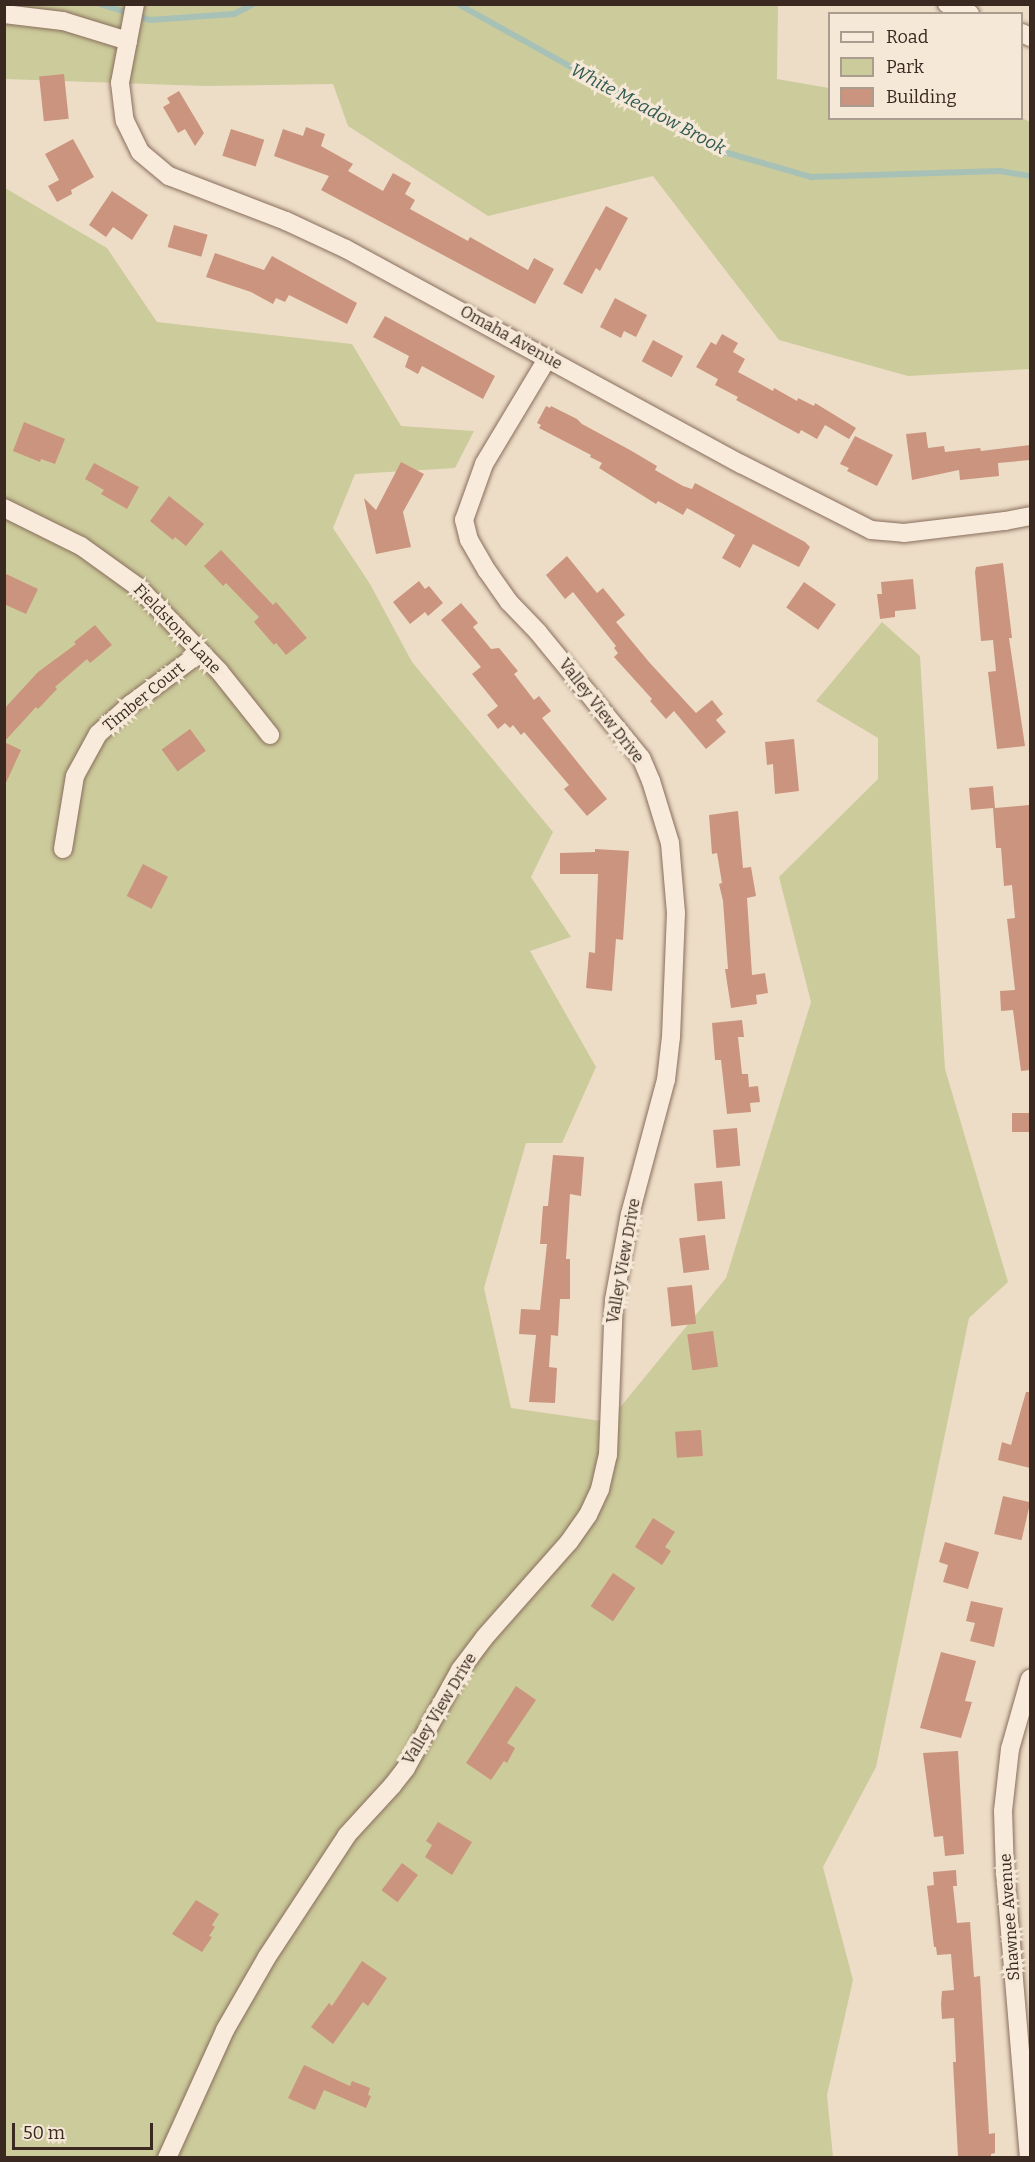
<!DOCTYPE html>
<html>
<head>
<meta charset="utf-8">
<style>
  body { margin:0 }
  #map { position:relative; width:1035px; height:2162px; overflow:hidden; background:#edddc7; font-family:Bitter,serif }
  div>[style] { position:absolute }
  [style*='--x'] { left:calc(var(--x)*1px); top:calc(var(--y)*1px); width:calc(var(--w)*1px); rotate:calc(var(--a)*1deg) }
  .green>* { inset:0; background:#cccb9b }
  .stream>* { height:6px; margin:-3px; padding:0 3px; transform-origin:3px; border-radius:3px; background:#a8c1b7 }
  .building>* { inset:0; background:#cb947e; transform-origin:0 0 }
  .roads { filter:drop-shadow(0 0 2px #896e5d) drop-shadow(0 0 2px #896e5d) }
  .street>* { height:18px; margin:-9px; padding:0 9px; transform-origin:9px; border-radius:9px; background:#f8ebdb }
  span { translate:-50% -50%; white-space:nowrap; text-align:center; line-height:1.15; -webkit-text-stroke:6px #f5e8d7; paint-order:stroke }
  .street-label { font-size:16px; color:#3a2920 }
  .water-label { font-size:18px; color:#305951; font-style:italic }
  .frame { position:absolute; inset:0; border:6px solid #3a2920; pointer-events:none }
  .legend { position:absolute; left:828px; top:12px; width:195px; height:108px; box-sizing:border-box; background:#f5e8d7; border:2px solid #aa9c8e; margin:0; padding:8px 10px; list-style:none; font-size:18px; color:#3a2920 }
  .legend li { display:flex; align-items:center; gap:12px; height:30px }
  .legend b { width:30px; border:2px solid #aa9c8e }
  .scale { position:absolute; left:12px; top:2123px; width:141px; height:27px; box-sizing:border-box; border:3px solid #3a2920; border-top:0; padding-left:8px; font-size:18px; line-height:21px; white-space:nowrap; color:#3a2920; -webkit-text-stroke:4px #f5e8d7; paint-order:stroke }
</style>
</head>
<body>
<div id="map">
  <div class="green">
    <div style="clip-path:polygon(5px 5px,778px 5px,777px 79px,829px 88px,830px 118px,1022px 118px,1030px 122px,1030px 369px,908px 376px,779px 340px,653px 176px,488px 216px,348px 126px,333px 84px,205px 86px,5px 79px)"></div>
    <div style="clip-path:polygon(5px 188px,107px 248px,157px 322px,352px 344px,401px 426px,474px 431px,455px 468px,355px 474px,333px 528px,370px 584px,412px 662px,553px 832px,531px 877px,571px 937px,530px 951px,596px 1067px,562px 1143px,526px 1143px,484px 1288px,511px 1408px,608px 1422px,726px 1278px,811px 1002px,779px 877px,878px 779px,878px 738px,816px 701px,882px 622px,920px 656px,945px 1069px,1008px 1282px,969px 1318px,876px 1767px,823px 1867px,853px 1980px,827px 2095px,833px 2157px,5px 2158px)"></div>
  </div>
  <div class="stream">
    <div style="--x:100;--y:4;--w:52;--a:17.7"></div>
    <div style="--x:150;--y:20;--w:84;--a:-4.1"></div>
    <div style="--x:234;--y:14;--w:22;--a:-27"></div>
    <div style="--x:458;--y:4;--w:304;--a:29.1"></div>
    <div style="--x:724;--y:152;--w:91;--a:16"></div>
    <div style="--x:811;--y:177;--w:188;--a:-1.8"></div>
    <div style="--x:999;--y:171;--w:31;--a:9"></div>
  </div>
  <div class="building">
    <div style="left:64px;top:74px;width:45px;height:25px;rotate:84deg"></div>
    <div style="clip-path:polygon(179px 91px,204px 133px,195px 146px,185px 129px,178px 133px,163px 107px,170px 103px,167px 98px)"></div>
    <div style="clip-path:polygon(306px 127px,325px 134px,321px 146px,353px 164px,348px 171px,383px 191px,393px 173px,411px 183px,405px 194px,415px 200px,410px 209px,468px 241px,470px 237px,528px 270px,534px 258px,554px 269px,535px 304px,321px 190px,329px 176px,274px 156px,283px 129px,303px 136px)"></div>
    <div style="left:231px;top:129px;width:35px;height:28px;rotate:18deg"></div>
    <div style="clip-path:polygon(73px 139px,94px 177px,71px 190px,72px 194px,57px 202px,48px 186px,59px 180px,45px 154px)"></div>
    <div style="clip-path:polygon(112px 191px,148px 215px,132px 240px,113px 227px,106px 237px,89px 225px)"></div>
    <div style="clip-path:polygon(606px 206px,628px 218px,600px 271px,596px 268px,582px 294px,563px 284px)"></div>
    <div style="left:174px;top:225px;width:35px;height:23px;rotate:16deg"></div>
    <div style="clip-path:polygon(215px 253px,264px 270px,272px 256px,357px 303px,347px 324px,289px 295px,285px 302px,276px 298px,273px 304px,251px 292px,206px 277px)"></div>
    <div style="clip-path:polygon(615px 298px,647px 315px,636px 337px,624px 331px,621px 338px,600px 327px)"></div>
    <div style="clip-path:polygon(385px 316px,495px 376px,483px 399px,422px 366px,418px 374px,405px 367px,409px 356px,373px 337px)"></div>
    <div style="clip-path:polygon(722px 334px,738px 343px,733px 352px,745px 359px,738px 372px,773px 391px,774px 388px,797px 401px,798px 398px,814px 406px,815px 403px,856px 428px,849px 439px,825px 425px,817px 439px,801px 430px,799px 434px,736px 400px,738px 397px,715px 385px,718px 379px,696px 367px,711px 342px,716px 345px)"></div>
    <div style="left:653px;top:340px;width:34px;height:24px;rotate:28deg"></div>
    <div style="clip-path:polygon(546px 406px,550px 408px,551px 406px,577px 419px,582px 424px,630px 450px,657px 466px,655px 470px,683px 486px,692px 489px,695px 483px,805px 542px,810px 547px,799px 567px,753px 544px,740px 568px,722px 558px,735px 535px,687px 508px,683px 515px,658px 501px,656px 504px,599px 468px,602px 463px,590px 457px,591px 455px,539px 428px,541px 425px,537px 423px)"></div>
    <div style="clip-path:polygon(24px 422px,65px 439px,55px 464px,41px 459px,40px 462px,13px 451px)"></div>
    <div style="clip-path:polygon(926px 432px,928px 448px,944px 446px,945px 452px,980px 448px,981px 451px,1030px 445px,1030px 460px,998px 463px,999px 476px,960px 480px,959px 470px,912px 480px,906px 434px)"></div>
    <div style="clip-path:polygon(855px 436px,893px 455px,877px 486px,847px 471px,849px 468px,840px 464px)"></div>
    <div style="clip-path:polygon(401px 462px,424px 474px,403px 512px,411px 547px,376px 554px,364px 498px,376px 510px)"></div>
    <div style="clip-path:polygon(94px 463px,139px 487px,127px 509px,101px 494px,104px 490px,85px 479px)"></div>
    <div style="clip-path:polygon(169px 496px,204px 524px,186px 546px,175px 537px,173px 540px,150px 521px)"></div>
    <div style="clip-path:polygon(221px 550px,273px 605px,276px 602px,307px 638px,286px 655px,276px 643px,274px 645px,254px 622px,259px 617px,226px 583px,223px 586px,204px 566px)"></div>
    <div style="clip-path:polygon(567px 556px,597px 593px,603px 588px,625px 615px,616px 622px,649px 662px,696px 713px,712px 700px,723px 714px,716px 720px,726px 732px,706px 749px,674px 711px,666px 719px,650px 701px,652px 699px,614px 657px,618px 653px,614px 648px,616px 646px,573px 592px,565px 599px,546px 575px)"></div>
    <div style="clip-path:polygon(1003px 563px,1012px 638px,1009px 638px,1025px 746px,997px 749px,988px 672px,996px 671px,993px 640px,981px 641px,975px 572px,976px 567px)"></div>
    <div style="clip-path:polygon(4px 573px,38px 589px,26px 614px,4px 604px)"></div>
    <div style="clip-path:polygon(913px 579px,916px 609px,895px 611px,895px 617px,880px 619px,877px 594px,882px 594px,881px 582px)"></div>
    <div style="clip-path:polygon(419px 581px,425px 589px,429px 586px,443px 603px,428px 616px,425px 612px,410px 624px,393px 602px)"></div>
    <div style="left:804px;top:582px;width:39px;height:31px;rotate:35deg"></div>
    <div style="clip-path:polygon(461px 603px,478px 623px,473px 627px,491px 649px,499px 648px,518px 671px,514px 674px,534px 700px,539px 696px,551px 711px,542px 718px,607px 799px,587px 816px,564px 789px,569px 785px,524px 732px,521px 735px,513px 725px,510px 728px,505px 723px,498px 729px,487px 715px,498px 706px,472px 674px,481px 667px,441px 620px)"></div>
    <div style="clip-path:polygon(95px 625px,112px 645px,90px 663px,87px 659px,55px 687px,57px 689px,38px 709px,36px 707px,4px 742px,4px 709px,38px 672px,76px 644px,74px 642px)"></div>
    <div style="left:190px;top:729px;width:27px;height:35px;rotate:54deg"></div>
    <div style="clip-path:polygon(794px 739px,799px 791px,775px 794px,773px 764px,767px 765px,765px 742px)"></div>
    <div style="clip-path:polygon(4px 742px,21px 750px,4px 787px)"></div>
    <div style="clip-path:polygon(993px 786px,995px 808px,1029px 805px,1030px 1070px,1021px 1071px,1013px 1010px,1001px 1011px,1000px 991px,1015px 990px,1007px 919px,1015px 918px,1012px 885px,1004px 886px,1001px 848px,996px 848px,993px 808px,971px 810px,969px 788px)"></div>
    <div style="clip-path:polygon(738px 811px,743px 868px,751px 867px,756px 896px,747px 898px,752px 975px,765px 973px,768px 993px,756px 995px,757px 1004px,731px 1008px,725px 969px,728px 969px,723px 901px,719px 884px,722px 883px,717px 853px,712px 854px,709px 815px)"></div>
    <div style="clip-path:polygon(595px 849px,629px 851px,623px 940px,616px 939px,612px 991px,586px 988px,589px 952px,595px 953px,598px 874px,560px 874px,560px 853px,595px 852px)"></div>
    <div style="left:143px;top:864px;width:28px;height:36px;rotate:27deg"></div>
    <div style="clip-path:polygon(742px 1020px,744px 1037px,738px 1037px,742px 1074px,748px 1074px,749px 1087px,758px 1086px,760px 1102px,750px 1103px,751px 1112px,727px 1114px,721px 1060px,715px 1060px,712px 1023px)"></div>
    <div style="left:1030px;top:1113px;width:19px;height:18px;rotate:90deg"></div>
    <div style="left:737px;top:1128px;width:38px;height:24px;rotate:85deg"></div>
    <div style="clip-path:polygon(553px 1155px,584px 1157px,581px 1196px,570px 1194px,566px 1259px,570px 1259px,570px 1299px,560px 1299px,558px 1336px,551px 1335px,549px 1367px,557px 1368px,555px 1403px,529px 1402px,536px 1335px,519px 1334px,521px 1309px,540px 1310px,547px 1244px,540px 1244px,543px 1206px,548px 1206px)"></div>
    <div style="left:722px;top:1181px;width:38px;height:28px;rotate:85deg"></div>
    <div style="left:705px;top:1235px;width:35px;height:26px;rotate:83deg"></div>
    <div style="left:692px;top:1285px;width:39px;height:25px;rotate:84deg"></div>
    <div style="left:713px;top:1331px;width:36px;height:26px;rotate:82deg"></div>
    <div style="clip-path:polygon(1026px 1392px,1030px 1392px,1030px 1468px,998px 1460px,1002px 1442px,1011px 1445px)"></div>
    <div style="left:701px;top:1430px;width:26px;height:26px;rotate:86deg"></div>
    <div style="left:1003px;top:1496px;width:28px;height:39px;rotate:13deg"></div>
    <div style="clip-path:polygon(653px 1518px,675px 1532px,665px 1547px,671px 1551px,662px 1565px,635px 1547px)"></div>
    <div style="clip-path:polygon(945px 1542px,979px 1552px,968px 1589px,943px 1582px,948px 1565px,939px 1562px)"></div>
    <div style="left:613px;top:1573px;width:27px;height:40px;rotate:34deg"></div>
    <div style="clip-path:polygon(971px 1601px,1003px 1608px,994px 1647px,970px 1641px,975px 1623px,966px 1621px)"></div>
    <div style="clip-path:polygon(941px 1652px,976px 1661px,965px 1701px,972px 1702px,961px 1738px,920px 1728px)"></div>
    <div style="clip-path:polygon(516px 1686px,536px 1700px,507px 1743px,515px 1748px,507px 1763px,504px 1761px,491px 1780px,466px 1763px)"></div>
    <div style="clip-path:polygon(958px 1751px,964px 1854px,945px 1856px,943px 1836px,934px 1837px,923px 1753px)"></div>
    <div style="clip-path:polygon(438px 1822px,472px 1842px,452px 1875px,425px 1857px,432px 1845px,426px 1841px)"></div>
    <div style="left:402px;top:1863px;width:20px;height:34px;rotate:37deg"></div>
    <div style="clip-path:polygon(956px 1870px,957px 1886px,953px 1886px,957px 1923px,970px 1922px,974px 1977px,980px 1976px,989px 2134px,995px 2133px,995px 2153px,991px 2154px,991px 2157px,958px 2157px,953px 2062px,956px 2062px,954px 2018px,942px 2019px,941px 2004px,942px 1991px,954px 1990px,951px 1954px,937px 1955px,936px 1947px,934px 1947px,927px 1886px,934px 1885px,933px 1872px)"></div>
    <div style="clip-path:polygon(196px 1900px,219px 1914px,212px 1925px,215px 1927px,209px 1936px,212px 1937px,202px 1952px,172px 1934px)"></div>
    <div style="clip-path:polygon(362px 1961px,387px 1978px,368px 2006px,363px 2002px,333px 2044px,311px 2027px,329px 2003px,332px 2006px)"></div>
    <div style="clip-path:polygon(304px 2065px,350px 2086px,352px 2081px,370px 2088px,368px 2095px,371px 2096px,366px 2108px,324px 2090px,315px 2110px,288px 2098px)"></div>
  </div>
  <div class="roads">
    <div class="street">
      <div style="--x:135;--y:4;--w:80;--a:100.8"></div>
      <div style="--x:120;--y:83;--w:38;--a:83"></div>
      <div style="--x:125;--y:121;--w:34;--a:64"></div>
      <div style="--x:140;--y:152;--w:38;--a:40"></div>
      <div style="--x:169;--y:176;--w:125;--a:21"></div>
      <div style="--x:286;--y:221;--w:66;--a:25"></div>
      <div style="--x:346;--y:249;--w:450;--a:28.6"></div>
      <div style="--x:741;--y:464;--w:146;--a:26.9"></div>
      <div style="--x:871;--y:530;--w:33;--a:5"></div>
      <div style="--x:904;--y:533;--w:102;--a:-6.8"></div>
      <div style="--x:1005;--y:521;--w:25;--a:-11"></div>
      <div style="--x:947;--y:4;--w:25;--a:23"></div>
      <div style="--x:4;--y:14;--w:59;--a:6.8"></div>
      <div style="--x:63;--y:21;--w:68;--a:17.1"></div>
      <div style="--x:1022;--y:33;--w:9;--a:27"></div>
      <div style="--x:4;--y:508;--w:86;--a:26.3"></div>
      <div style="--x:81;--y:546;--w:70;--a:35.7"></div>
      <div style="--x:138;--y:587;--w:117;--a:46"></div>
      <div style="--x:219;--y:671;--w:82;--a:51.4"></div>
      <div style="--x:63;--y:849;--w:74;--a:-80.7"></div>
      <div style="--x:75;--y:776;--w:48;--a:-61.3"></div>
      <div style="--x:98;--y:734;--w:45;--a:-42.3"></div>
      <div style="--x:131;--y:704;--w:87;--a:-36.6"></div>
      <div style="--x:167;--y:2158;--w:141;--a:-65.6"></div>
      <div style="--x:225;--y:2030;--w:84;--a:-60.1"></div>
      <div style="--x:267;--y:1957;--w:146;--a:-56.7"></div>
      <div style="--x:347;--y:1835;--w:67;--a:-47.4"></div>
      <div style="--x:392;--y:1786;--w:23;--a:-52"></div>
      <div style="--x:406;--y:1768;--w:112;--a:-61.1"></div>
      <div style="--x:460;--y:1670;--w:40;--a:-53"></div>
      <div style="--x:484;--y:1638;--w:128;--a:-48.5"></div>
      <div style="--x:569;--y:1542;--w:33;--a:-55"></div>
      <div style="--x:588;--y:1515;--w:29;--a:-65"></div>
      <div style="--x:600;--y:1489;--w:35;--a:-77"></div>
      <div style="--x:608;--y:1455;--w:155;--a:-87.8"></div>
      <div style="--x:614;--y:1300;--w:87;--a:-79.5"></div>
      <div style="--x:630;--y:1214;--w:139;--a:-75"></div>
      <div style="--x:666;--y:1080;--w:43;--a:-83.4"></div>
      <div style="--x:671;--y:1037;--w:124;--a:-87.7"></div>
      <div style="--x:676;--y:913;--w:70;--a:-94.9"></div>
      <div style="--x:670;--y:843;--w:65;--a:-107"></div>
      <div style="--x:651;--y:781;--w:25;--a:-113"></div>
      <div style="--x:641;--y:758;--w:163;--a:-129.3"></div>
      <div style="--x:538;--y:632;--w:42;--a:-134"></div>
      <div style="--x:509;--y:602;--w:38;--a:-125"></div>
      <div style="--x:487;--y:571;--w:36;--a:-120"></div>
      <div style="--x:469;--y:540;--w:21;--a:-104"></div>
      <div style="--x:464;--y:520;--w:59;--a:-70.3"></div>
      <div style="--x:484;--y:464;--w:117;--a:-59"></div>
      <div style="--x:544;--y:364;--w:6;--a:-90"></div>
      <div style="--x:1029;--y:2158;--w:285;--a:-94.8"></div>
      <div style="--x:1005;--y:1874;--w:63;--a:-91.8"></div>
      <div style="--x:1003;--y:1811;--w:62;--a:-83.6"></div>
      <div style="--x:1010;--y:1749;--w:73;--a:-74.1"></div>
    </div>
  </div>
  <div class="street-label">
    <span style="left:511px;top:338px;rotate:29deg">Omaha Avenue</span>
    <span style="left:177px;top:629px;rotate:46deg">Fieldstone Lane</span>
    <span style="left:144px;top:697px;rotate:-39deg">Timber Court</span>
    <span style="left:601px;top:711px;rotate:52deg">Valley View Drive</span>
    <span style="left:624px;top:1261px;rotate:-80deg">Valley View Drive</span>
    <span style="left:440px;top:1709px;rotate:-59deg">Valley View Drive</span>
    <span style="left:1010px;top:1917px;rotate:-94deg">Shawnee Avenue</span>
  </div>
  <div class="water-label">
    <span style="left:648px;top:109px;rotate:28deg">White Meadow Brook</span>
  </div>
  <div class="frame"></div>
  <ul class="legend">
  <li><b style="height:8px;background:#f8ebdb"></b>Road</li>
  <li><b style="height:16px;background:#cccb9b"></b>Park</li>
  <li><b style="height:16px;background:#cb947e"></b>Building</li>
  </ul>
  <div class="scale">50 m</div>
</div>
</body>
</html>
